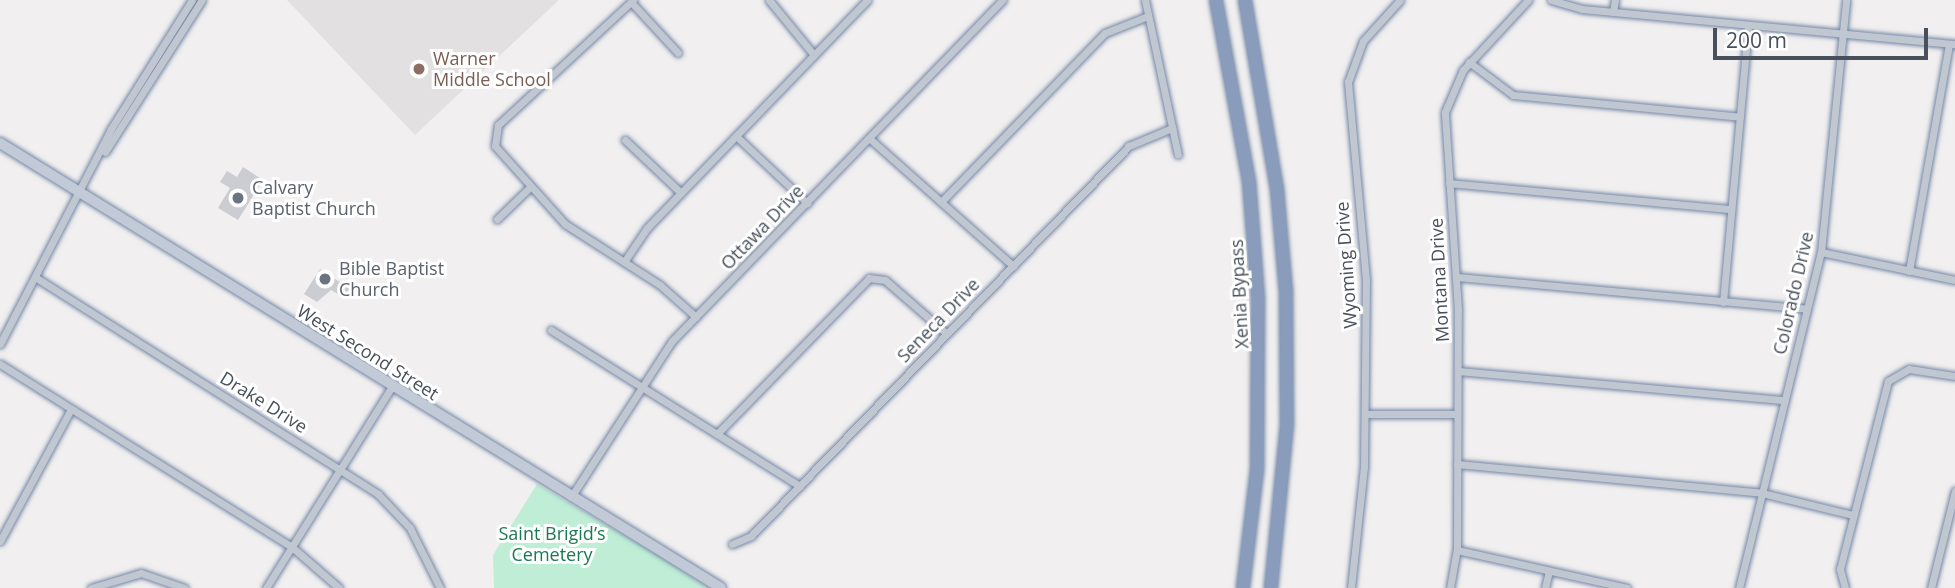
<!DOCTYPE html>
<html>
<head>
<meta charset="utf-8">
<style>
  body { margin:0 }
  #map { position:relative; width:1955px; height:588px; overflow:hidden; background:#f1efef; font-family:"Open Sans",sans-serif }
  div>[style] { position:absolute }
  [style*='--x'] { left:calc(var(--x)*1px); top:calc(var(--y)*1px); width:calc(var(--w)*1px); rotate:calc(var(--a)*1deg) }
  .education>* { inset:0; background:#e2e0e0 }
  .green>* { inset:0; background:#bfedd5 }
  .building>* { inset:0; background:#cccdd3 }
  .roads { filter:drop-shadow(0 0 2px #7487a7) drop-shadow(0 0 2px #7487a7) }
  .minor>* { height:7px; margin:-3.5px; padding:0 3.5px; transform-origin:3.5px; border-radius:3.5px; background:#c0c7d0 }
  .secondary>* { height:10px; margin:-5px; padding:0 5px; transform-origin:5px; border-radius:5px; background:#c2cad7 }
  .motorway>* { height:12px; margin:-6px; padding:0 6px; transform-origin:6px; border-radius:6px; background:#899cbb }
  .dots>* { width:19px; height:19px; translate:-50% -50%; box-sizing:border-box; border:4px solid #fff; border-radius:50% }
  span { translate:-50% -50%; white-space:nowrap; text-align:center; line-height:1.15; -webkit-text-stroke:6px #fff; paint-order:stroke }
  .education-label { font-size:18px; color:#785e54 }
  .left { translate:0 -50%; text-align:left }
  .worship-label { font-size:18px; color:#5b616d }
  .street-label { font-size:18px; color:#48505b }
  .park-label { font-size:18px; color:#1b7953 }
  .scale { position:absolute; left:1713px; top:28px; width:215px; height:32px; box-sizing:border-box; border:4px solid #48505b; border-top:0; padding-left:9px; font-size:21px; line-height:24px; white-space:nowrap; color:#48505b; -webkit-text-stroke:5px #fff; paint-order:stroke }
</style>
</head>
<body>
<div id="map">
  <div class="education">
    <div style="clip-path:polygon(287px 0,559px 0,415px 135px)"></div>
  </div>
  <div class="green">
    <div style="clip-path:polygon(537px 484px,649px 550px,709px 588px,494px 588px,493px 555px)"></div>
  </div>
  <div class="building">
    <div style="clip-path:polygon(243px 167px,263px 180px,238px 220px,218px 208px,230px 188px,220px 182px,227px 171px,237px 177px)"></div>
    <div style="clip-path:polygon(320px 269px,352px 290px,346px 299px,331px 290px,317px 302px,304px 294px)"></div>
  </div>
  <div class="roads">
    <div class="minor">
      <div style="--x:633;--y:0;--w:184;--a:137.2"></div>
      <div style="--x:498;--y:125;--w:21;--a:98"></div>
      <div style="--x:495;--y:146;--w:105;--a:48.1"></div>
      <div style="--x:565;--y:224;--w:113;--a:32.7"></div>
      <div style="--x:660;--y:285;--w:48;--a:41.6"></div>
      <div style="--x:769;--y:0;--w:71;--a:50.7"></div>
      <div style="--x:1145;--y:0;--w:158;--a:78"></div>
      <div style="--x:1551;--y:0;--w:32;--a:16"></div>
      <div style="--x:1582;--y:9;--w:375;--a:5.4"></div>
      <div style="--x:631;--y:2;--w:69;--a:47.3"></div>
      <div style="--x:1613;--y:12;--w:12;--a:-81"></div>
      <div style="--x:1469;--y:62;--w:55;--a:36.9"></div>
      <div style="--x:1513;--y:95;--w:228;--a:5.5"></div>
      <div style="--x:736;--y:136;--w:98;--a:43.3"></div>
      <div style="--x:869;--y:138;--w:193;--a:41.6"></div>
      <div style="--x:625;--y:140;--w:77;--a:43.4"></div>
      <div style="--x:105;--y:152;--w:180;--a:-57.5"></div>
      <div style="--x:1449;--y:183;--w:283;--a:5.3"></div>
      <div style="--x:941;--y:202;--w:235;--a:-45.9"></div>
      <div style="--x:1105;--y:33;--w:46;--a:-21.6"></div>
      <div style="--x:497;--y:219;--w:45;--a:-44.1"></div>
      <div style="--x:1821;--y:252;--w:137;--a:11.8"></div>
      <div style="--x:624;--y:262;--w:41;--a:-55.9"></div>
      <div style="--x:647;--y:228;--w:317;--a:-46"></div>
      <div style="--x:1909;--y:271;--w:230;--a:-80"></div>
      <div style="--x:35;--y:277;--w:406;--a:32.3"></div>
      <div style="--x:378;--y:494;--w:47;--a:46.7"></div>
      <div style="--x:410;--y:528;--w:67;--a:63.4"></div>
      <div style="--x:1458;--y:277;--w:350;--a:5.2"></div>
      <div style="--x:1723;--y:302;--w:278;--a:-84.8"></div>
      <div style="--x:551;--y:330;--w:294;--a:32.1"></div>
      <div style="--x:0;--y:344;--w:242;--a:-62.7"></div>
      <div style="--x:111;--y:129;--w:152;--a:-57.9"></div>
      <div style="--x:0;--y:364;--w:345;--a:32.1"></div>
      <div style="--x:292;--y:547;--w:62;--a:41.1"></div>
      <div style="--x:1458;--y:371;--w:328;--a:5.1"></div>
      <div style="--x:1365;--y:414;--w:92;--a:0"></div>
      <div style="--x:717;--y:434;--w:218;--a:-45.7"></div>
      <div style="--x:869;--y:278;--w:16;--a:7"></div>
      <div style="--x:885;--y:280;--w:82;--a:41.1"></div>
      <div style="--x:1457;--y:464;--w:306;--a:5.4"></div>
      <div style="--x:1762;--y:493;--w:94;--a:13.6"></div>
      <div style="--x:571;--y:497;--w:186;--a:-57.1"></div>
      <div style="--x:672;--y:341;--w:475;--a:-45.9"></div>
      <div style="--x:0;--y:541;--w:150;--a:-61.7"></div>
      <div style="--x:732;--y:544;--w:21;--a:-23"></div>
      <div style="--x:751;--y:536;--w:543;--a:-45.9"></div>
      <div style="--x:1129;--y:146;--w:47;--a:-22.7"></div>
      <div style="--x:1457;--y:550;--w:174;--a:12.6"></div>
      <div style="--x:91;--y:588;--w:52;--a:-16.7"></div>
      <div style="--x:141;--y:573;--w:46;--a:19.2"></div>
      <div style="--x:266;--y:588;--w:236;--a:-58"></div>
      <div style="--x:1351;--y:588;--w:122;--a:-83.9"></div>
      <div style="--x:1364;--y:467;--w:187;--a:-89.4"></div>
      <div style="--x:1366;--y:280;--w:199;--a:-95.2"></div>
      <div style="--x:1348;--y:82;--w:44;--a:-69.9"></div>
      <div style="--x:1363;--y:41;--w:55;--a:-47.9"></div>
      <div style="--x:1450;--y:588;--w:39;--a:-80"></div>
      <div style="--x:1457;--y:550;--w:240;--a:-89.8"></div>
      <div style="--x:1458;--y:310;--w:198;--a:-93.8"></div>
      <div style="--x:1445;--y:112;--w:46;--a:-66.8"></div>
      <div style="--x:1463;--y:70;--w:96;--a:-47.1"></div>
      <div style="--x:1545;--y:588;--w:17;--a:-77"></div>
      <div style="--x:1739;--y:588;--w:346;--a:-76.3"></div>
      <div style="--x:1821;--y:252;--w:253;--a:-84.3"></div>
      <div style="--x:1845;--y:588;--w:20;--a:-105"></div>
      <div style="--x:1840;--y:569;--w:194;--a:-75.7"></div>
      <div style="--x:1888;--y:381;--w:24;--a:-30"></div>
      <div style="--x:1909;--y:369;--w:47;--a:8.7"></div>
      <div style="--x:1931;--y:588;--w:100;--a:-76.1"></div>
    </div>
    <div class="secondary">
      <div style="--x:0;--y:143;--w:847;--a:31.68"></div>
    </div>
    <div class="motorway">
      <div style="--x:1216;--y:0;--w:184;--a:79.7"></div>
      <div style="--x:1249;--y:181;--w:118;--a:85.6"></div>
      <div style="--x:1258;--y:299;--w:171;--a:90.3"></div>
      <div style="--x:1257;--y:470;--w:119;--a:96.8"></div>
      <div style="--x:1245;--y:0;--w:192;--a:80.4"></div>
      <div style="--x:1277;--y:189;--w:103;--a:85"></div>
      <div style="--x:1286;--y:292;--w:132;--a:89.6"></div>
      <div style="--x:1287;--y:424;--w:165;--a:95.6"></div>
    </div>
  </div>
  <div class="dots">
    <div style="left:419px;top:69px;background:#8d6e63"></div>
    <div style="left:238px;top:198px;background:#6b7280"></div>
    <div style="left:325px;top:279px;background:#6b7280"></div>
  </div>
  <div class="education-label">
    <span class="left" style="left:433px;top:69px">Warner<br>Middle School</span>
  </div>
  <div class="worship-label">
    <span class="left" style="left:252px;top:198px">Calvary<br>Baptist Church</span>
    <span class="left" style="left:339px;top:279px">Bible Baptist<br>Church</span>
  </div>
  <div class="street-label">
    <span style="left:762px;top:227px;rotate:-46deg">Ottawa Drive</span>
    <span style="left:1346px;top:265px;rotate:-94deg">Wyoming Drive</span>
    <span style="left:1439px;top:280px;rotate:-93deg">Montana Drive</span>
    <span style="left:1793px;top:293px;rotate:-77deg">Colorado Drive</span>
    <span style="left:1239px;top:294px;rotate:-93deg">Xenia Bypass</span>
    <span style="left:938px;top:320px;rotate:-46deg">Seneca Drive</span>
    <span style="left:368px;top:352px;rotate:32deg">West Second Street</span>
    <span style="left:264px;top:402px;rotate:32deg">Drake Drive</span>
  </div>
  <div class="park-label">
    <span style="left:552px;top:544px">Saint Brigid’s<br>Cemetery</span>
  </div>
  <div class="scale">200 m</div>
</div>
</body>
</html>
